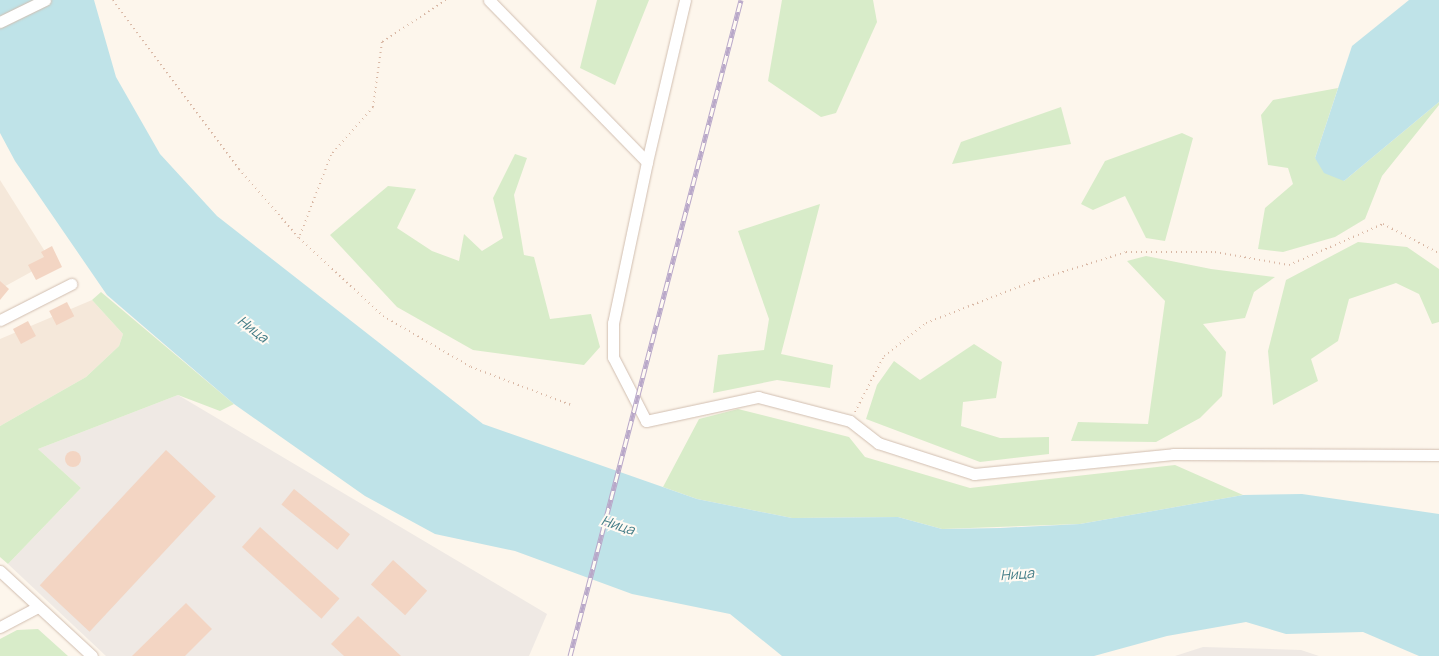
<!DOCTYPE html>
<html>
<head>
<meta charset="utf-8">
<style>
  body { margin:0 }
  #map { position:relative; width:1439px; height:656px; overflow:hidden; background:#fdf6ec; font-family:Manrope,sans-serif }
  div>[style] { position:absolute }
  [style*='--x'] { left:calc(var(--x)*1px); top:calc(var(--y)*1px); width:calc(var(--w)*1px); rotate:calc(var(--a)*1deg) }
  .residential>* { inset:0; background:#f5e8da }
  .industrial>* { inset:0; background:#efe9e4 }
  .green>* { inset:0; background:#d8ecc9 }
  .water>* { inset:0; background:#bfe3e8 }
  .building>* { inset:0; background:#f3d5c3; transform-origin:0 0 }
  .round { border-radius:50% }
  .path>* { height:2px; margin-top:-1px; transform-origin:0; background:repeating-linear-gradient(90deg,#d9b8a5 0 1px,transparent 0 5px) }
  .roads { filter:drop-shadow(0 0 1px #d1beb0) drop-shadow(0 0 1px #d1beb0) }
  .minor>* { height:11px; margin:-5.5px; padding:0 5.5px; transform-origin:5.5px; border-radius:5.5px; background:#fff }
  .rail>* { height:5px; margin-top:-2.5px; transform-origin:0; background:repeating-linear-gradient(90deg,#fffaf3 0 9px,#b9a8c9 0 18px); box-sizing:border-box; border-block:1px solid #b9a8c9 }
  span { translate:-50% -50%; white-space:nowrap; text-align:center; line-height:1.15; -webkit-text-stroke:4px #fffaf3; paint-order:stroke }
  .water-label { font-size:14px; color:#437c86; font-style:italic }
</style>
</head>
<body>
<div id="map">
  <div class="residential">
    <div style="clip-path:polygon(0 180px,51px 261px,0 289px)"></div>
    <div style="clip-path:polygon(92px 300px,123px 334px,119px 346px,86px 377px,0 426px,0 339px)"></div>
  </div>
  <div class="industrial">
    <div style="clip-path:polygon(178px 395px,547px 614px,529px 656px,106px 656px,8px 564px,81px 488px,38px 449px)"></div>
    <div style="clip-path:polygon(1203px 647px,1301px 650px,1319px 656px,1175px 656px)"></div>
  </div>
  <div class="green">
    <div style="clip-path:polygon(597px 0,649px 0,615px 85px,580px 68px)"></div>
    <div style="clip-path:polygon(782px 0,873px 0,877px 22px,836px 113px,821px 117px,768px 81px)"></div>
    <div style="clip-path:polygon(1338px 88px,1315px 158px,1344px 181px,1439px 102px,1439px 105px,1382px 176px,1365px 219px,1335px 237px,1283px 252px,1258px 249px,1265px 208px,1293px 184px,1288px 168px,1268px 165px,1261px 115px,1273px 100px)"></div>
    <div style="clip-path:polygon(1061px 107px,1071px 144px,952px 164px,961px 142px)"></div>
    <div style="clip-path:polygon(1182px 133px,1193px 138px,1165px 241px,1146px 238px,1125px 196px,1093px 210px,1081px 204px,1105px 161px)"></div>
    <div style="clip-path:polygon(515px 154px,527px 158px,514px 195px,524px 255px,534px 257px,550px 319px,591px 314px,600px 347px,584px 365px,473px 350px,397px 307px,330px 235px,388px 186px,416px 189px,397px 228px,432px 251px,459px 261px,464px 234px,482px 251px,503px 238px,493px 198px)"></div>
    <div style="clip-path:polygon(820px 204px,781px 354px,833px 365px,830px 388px,777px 380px,713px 393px,718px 355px,764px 350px,769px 319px,738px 231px)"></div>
    <div style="clip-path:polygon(1358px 242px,1407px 247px,1439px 269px,1439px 322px,1432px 324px,1419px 294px,1396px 283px,1349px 299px,1338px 341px,1311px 359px,1318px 381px,1273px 405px,1268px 351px,1286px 280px)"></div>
    <div style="clip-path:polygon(1146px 256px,1211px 269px,1275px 277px,1254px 292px,1245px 318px,1203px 324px,1226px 352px,1222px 396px,1200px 418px,1156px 442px,1071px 441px,1078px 422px,1148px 424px,1165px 301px,1127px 261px)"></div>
    <div style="clip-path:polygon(101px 292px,234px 404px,220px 411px,178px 395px,38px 449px,81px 488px,8px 564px,0 557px,0 426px,86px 377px,119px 346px,123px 334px,92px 300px)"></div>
    <div style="clip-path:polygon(974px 344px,1002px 362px,996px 398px,963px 402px,961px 426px,1000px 438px,1049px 437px,1049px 454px,980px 462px,866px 419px,877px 385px,894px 361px,920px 380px)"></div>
    <div style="clip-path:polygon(738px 409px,849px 437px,865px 457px,970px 488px,1175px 465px,1243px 495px,1080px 524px,942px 529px,898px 517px,792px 518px,697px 499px,663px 487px,699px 419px)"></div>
    <div style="clip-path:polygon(38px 629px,68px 656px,0 656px,0 639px,17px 630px)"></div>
  </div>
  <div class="water">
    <div style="clip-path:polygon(0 0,94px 0,116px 77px,160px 154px,217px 216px,483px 424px,697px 499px,792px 518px,898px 517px,942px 529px,1000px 528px,1080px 524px,1243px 495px,1302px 494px,1439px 514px,1439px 656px,1419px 656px,1363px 632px,1286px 634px,1246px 622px,1167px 636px,1094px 656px,782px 656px,730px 614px,632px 594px,515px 551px,435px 534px,365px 496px,234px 404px,107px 295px,15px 161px,0 133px)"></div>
    <div style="clip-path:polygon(1409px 0,1439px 0,1439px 102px,1344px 181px,1324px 173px,1315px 158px,1352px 46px)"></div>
  </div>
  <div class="building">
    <div style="clip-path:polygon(52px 246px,62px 267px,36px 280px,28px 265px,44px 257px,41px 252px)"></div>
    <div style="clip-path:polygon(0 281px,9px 289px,0 300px)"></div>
    <div style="left:67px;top:302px;width:16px;height:20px;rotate:63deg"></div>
    <div style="left:28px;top:321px;width:17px;height:17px;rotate:62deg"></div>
    <div style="left:166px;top:450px;width:68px;height:185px;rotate:43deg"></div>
    <div class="round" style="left:65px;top:451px;width:16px;height:16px"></div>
    <div style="left:294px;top:489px;width:72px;height:20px;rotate:39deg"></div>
    <div style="left:260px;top:527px;width:107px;height:27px;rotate:42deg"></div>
    <div style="left:393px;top:560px;width:46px;height:33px;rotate:42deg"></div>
    <div style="clip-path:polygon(186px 603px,212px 629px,185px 656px,132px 656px)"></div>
    <div style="clip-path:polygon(358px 616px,401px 656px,344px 656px,331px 644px)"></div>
  </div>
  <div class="path">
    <div style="--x:113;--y:0;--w:211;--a:53.3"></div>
    <div style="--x:239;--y:169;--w:91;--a:49"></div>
    <div style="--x:446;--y:0;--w:77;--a:146.7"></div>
    <div style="--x:382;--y:42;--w:66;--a:97.9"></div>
    <div style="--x:373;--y:107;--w:64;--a:131.2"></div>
    <div style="--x:331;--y:155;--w:89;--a:111.1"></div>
    <div style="--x:299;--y:238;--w:115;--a:42.9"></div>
    <div style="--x:383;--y:316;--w:102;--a:30.1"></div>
    <div style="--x:471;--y:367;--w:107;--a:20.8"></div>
    <div style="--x:855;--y:412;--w:63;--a:-62.6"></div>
    <div style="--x:884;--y:356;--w:53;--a:-38.2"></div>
    <div style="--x:926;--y:323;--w:116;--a:-21.3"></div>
    <div style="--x:1034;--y:281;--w:96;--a:-17.5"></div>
    <div style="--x:1126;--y:252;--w:89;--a:0"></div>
    <div style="--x:1215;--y:252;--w:75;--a:10"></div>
    <div style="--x:1289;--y:265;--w:103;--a:-23.6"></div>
    <div style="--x:1383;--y:224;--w:63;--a:27.4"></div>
  </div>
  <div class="roads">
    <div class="minor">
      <div style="--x:489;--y:0;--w:226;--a:45.7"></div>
      <div style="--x:647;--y:162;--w:165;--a:101.9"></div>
      <div style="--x:613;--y:323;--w:34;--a:90"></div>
      <div style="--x:613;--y:357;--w:72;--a:62.7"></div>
      <div style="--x:646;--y:421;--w:115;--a:-12.1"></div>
      <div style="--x:758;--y:397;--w:95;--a:14.6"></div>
      <div style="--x:850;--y:421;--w:36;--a:38"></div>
      <div style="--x:878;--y:443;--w:101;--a:17.9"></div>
      <div style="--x:974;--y:474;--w:200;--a:-5.7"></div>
      <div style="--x:1173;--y:454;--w:266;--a:0.2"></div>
      <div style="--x:0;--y:22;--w:50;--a:-26.1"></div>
      <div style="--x:647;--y:162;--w:166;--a:-76.8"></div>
      <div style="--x:0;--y:320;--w:80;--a:-26.9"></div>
      <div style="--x:0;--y:571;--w:125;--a:42.7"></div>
      <div style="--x:0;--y:627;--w:43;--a:-27.8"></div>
    </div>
  </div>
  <div class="rail">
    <div style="--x:570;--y:656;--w:678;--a:-75.39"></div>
  </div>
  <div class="water-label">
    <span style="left:253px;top:329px;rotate:37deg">Ница</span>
    <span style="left:618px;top:525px;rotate:18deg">Ница</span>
    <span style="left:1017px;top:574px;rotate:-4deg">Ница</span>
  </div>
</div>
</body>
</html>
